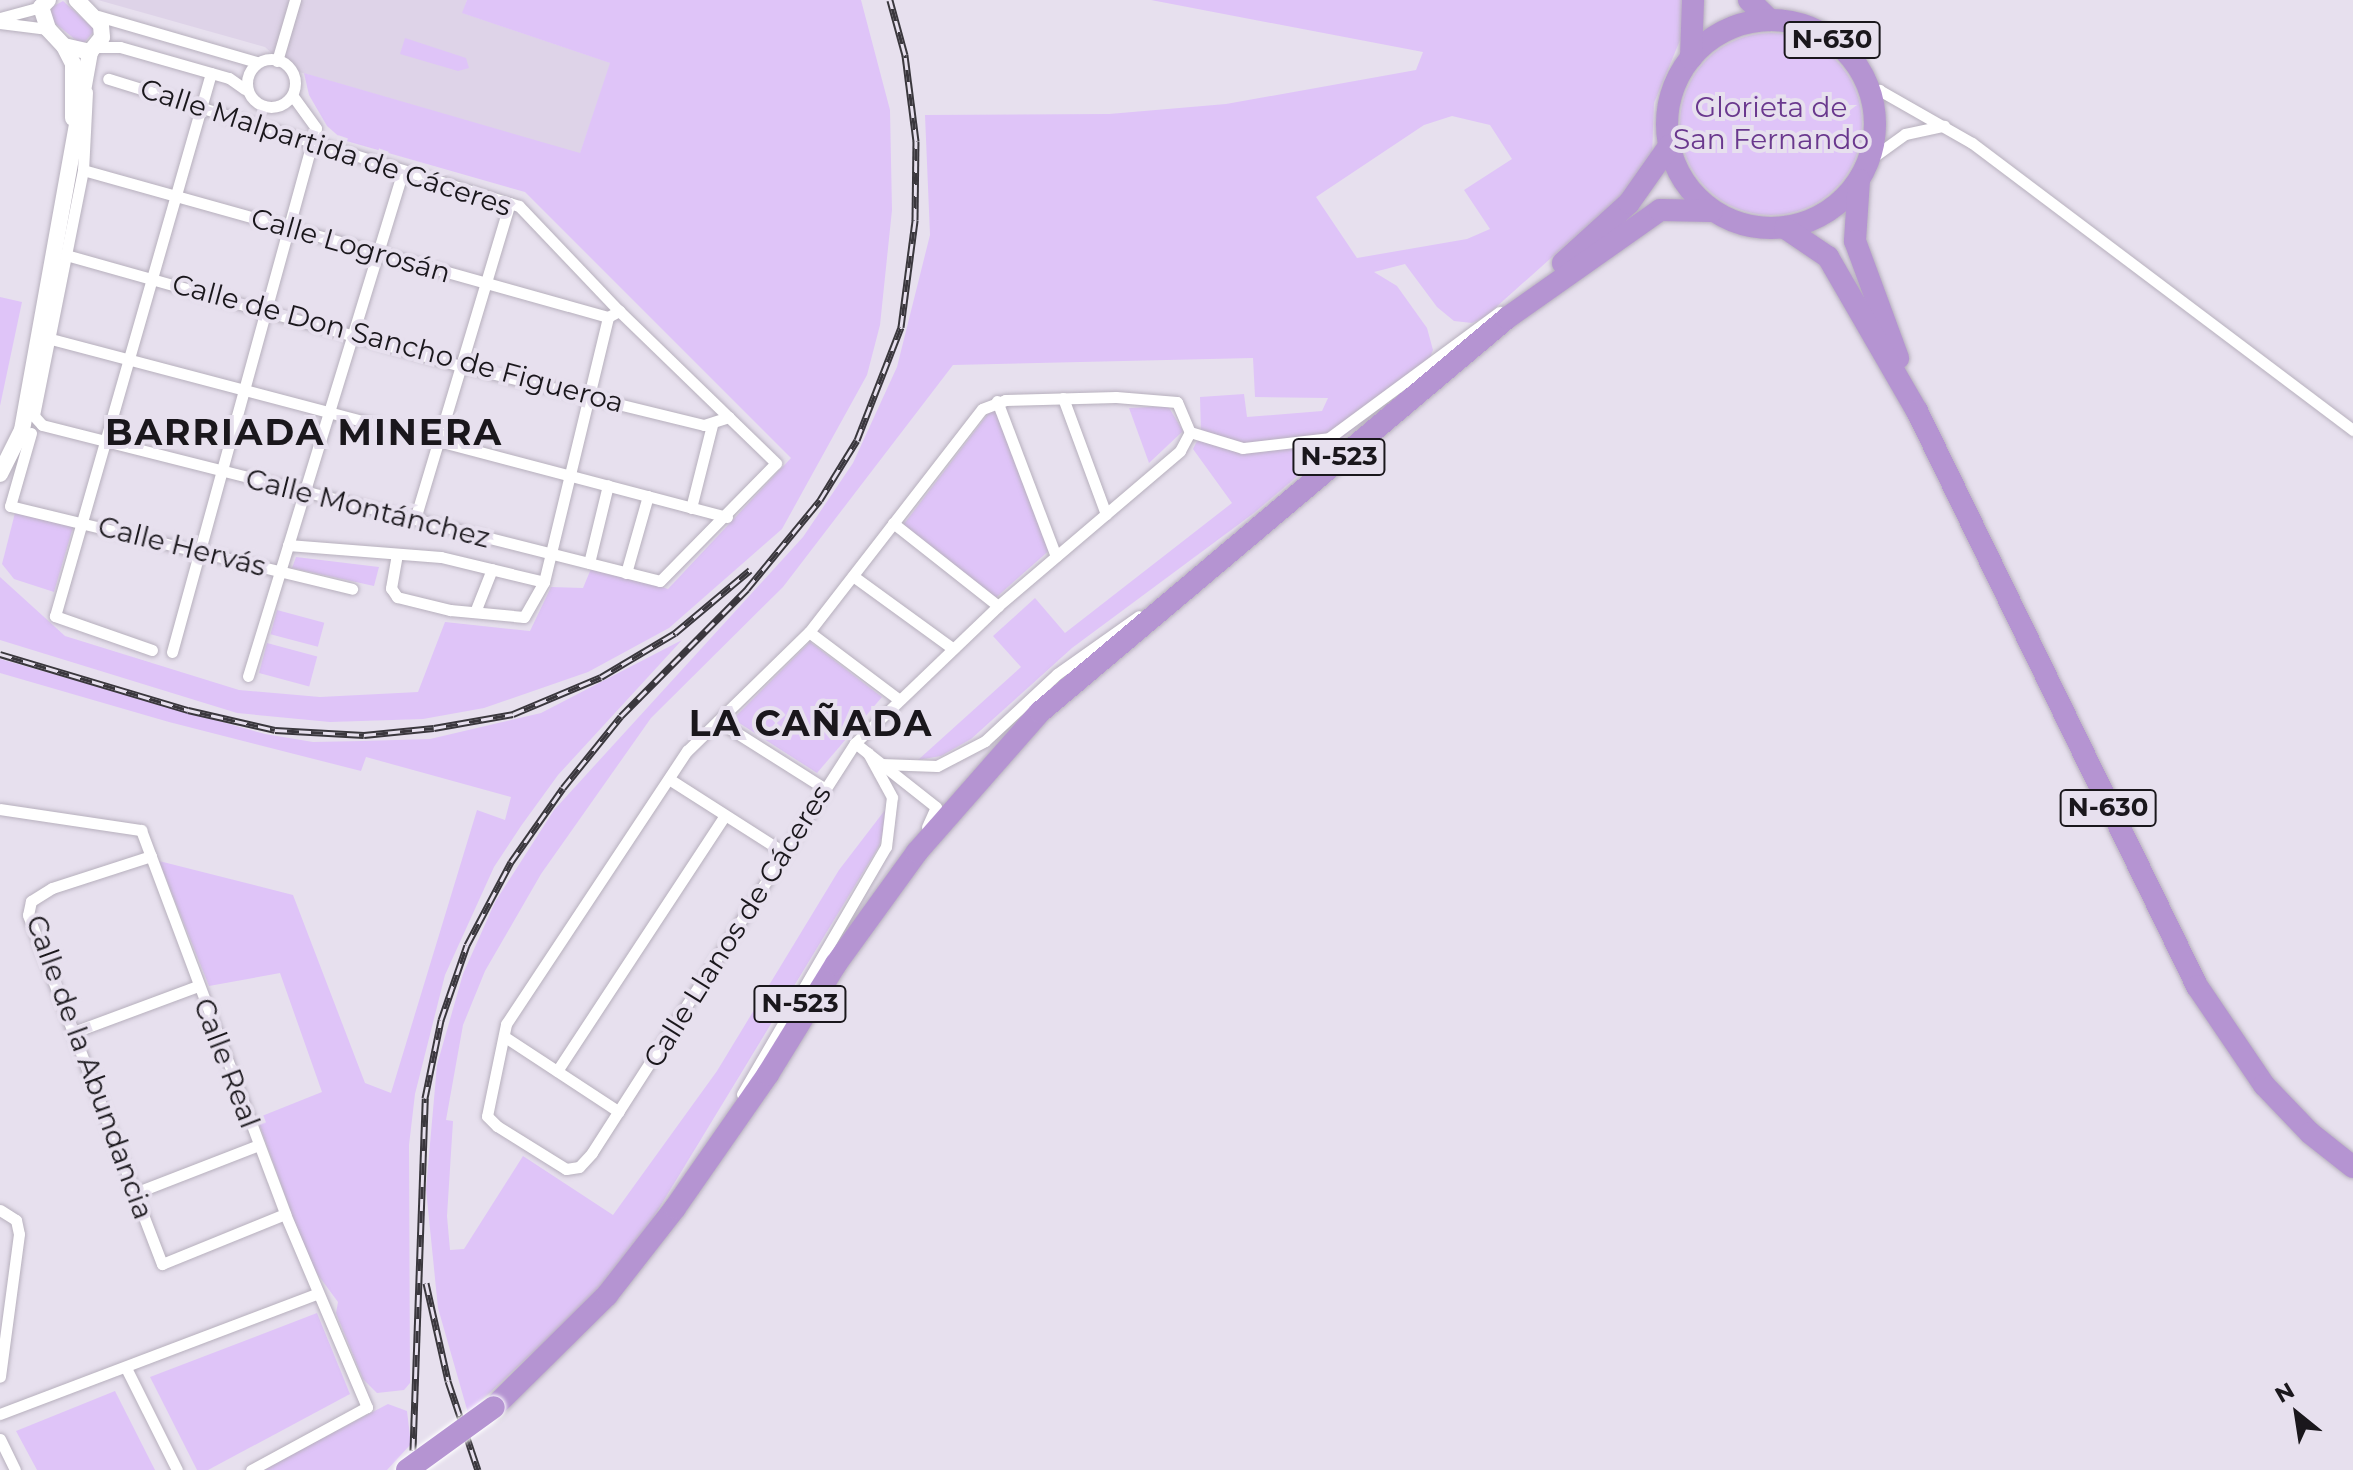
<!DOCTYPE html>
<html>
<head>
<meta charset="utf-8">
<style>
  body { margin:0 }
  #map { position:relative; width:2353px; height:1470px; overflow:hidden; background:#e7e0ee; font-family:Montserrat,sans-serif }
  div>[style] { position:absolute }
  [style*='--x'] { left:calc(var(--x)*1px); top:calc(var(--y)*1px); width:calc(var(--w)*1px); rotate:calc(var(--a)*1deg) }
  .built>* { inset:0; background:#ded3e8 }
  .green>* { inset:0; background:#dfc4f8; transform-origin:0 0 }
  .round { border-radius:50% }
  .roads { filter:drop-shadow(0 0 2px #b7b0bd) drop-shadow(0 0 2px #b7b0bd) }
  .street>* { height:11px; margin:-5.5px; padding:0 5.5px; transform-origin:5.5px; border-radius:5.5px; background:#fff }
  .street>.ring { margin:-5.5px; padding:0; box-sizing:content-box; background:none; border:11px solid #fff; border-radius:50% }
  .secondary>* { height:16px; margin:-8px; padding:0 8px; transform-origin:8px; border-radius:8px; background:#fff }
  .highway>* { height:22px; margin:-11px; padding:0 11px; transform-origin:11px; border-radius:11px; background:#b594d2 }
  .highway>.ring { margin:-11px; padding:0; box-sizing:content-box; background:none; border:22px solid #b594d2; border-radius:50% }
  .rail>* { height:7px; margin-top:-3.5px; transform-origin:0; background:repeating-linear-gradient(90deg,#e7e0ee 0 12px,#3a373d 0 24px); box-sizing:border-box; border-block:2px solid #3a373d }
  .bridges { filter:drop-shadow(0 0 2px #fff) drop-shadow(0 0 2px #fff) }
  .highway-bridge>* { height:22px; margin:-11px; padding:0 11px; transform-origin:11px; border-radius:11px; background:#b594d2 }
  span { translate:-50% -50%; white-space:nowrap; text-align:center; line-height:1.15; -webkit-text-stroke:8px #e7e0ee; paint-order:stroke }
  .shield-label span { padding:2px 6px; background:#e7e0ee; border:2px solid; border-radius:6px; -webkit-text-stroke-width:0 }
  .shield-label { font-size:26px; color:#1a171c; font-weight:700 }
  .park-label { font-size:28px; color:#6a388e }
  .street-label { font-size:28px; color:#1a171c }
  .district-label { font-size:36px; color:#1a171c; font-weight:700; letter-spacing:2px }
  .north { position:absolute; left:2257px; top:1374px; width:80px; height:80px; -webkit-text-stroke:6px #e7e0ee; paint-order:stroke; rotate:330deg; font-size:22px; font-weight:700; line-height:32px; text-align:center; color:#1a171c }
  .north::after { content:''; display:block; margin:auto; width:28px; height:36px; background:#1a171c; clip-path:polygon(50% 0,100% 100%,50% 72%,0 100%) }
</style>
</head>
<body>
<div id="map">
  <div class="built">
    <div style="clip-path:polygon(98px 0,467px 0,463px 13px,611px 63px,580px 154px,289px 69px,265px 47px)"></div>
  </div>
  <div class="green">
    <div style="clip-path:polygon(467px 0,861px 0,890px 110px,892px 210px,880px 325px,867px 375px,782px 529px,669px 628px,588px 672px,484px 708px,423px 719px,330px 722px,237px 713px,0 640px,0 577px,65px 636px,239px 690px,320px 697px,418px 692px,445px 622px,530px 631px,551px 587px,583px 588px,593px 564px,668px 589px,791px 458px,525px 192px,343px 140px,327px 126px,309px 95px,304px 73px,580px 153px,610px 63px,462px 13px)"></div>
    <div style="clip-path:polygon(evenodd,1151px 0,1682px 0,1683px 33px,1654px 103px,1652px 158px,1635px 183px,1485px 317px,1472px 323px,1454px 321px,1437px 307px,1405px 264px,1374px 272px,1397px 286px,1427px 328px,1433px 350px,1426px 367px,1254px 513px,1072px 648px,971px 739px,941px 756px,918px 760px,1021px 667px,993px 636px,1035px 598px,1065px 633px,1232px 503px,1193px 449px,1201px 433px,1200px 397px,1244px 394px,1247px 417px,1322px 411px,1328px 398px,1255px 397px,1253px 358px,953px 365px,783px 587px,651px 718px,541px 874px,485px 971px,463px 1025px,446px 1120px,453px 1121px,447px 1216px,450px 1250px,464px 1249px,523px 1156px,613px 1215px,717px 1071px,839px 870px,885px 810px,888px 815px,879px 846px,644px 1233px,590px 1299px,468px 1413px,438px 1308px,426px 1189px,437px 1065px,463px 974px,495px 902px,554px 810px,803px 537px,853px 463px,897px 367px,930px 235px,925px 115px,1109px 114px,1226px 104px,1416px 70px,1423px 52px,1151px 0,1452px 116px,1490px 125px,1512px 159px,1464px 190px,1490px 229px,1467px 239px,1357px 258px,1316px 197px,1424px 125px,1452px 116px)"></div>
    <div style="clip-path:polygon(63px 1px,95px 30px,82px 45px,50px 19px,52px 7px)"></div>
    <div class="round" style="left:1680px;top:33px;width:182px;height:182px"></div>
    <div style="clip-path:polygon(405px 38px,466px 58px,469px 68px,458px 71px,400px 54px)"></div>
    <div style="clip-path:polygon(0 297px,22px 302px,0 406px)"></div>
    <div style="clip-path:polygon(1168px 406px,1183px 431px,1149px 463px,1129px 408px)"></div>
    <div style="clip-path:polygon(991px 410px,1000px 410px,1052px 548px,991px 602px,897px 533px)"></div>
    <div style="clip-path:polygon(16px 509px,74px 524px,54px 592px,14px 579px,2px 564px)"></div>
    <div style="clip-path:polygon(296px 557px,379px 567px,374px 586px,292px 568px)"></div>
    <div style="left:277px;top:610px;width:49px;height:25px;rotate:15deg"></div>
    <div style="clip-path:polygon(682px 640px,558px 775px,521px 826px,494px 867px,445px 975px,415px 1094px,409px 1145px,410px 1383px,404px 1390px,377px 1393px,363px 1379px,336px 1313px,338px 1302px,310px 1264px,257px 1118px,322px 1092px,280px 973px,209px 986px,159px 861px,293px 895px,365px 1083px,391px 1093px,477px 810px,505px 820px,511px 797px,366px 757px,361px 771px,169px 722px,0 673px,0 659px,265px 734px,313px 742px,362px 741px,430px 739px,541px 713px)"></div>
    <div style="clip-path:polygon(810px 642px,882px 697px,817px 773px,733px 719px)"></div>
    <div style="left:267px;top:643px;width:52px;height:31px;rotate:15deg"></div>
    <div style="clip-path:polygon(317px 1313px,350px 1394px,208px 1470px,197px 1470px,150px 1377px)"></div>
    <div style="clip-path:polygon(115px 1391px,155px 1470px,37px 1470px,16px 1431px)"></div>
    <div style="clip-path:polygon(388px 1404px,407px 1411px,411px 1444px,387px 1470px,261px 1470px)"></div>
  </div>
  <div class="roads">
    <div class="street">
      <div style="--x:98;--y:16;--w:165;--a:16.2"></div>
      <div style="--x:0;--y:18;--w:42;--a:-15"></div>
      <div style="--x:0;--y:23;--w:48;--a:7.1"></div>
      <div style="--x:97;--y:47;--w:23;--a:0"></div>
      <div style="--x:120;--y:47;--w:113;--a:15.9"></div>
      <div style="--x:229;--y:78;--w:19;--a:35"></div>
      <div class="ring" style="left:247px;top:59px;width:37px;height:37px"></div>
      <div style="--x:277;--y:61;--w:64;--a:-73.6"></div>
      <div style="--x:87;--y:92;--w:78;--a:92.9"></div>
      <div style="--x:83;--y:170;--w:251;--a:101.3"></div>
      <div style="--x:34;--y:416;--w:12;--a:48"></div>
      <div style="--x:42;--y:425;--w:637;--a:14.17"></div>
      <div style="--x:660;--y:581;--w:165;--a:-45.5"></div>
      <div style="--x:776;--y:463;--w:219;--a:-135.9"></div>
      <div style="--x:619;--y:311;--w:145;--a:-133.6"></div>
      <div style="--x:519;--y:206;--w:430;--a:-162.8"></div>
      <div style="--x:1871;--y:93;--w:9;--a:-21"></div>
      <div style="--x:1879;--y:90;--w:107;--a:29.7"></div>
      <div style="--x:1972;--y:143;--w:477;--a:37"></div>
      <div style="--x:1869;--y:160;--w:44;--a:-35.8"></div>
      <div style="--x:1905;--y:134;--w:40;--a:-12"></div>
      <div style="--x:83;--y:170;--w:545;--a:15.64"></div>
      <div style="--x:608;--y:317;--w:13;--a:-29"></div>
      <div style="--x:66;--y:255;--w:411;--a:15.7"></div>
      <div style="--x:462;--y:366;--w:249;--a:13.7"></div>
      <div style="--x:704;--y:425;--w:26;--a:-18"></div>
      <div style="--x:51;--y:339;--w:699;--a:14.75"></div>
      <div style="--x:1116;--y:397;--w:61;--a:4.7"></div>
      <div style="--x:1177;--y:402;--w:33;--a:67"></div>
      <div style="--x:1190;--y:432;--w:21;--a:118"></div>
      <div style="--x:1180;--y:451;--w:239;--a:139.6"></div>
      <div style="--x:998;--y:606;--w:198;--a:136.2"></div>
      <div style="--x:855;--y:743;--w:487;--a:122.7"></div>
      <div style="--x:592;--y:1153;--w:19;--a:133"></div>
      <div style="--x:579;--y:1167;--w:13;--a:171"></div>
      <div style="--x:566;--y:1169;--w:81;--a:-148.1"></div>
      <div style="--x:497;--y:1126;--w:14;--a:-135"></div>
      <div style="--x:487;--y:1116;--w:94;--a:-78.3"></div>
      <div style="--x:506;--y:1024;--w:328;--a:-56.5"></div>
      <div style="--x:687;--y:751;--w:170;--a:-44.3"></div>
      <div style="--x:809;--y:632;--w:282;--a:-52.2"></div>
      <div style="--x:982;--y:409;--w:25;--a:-21"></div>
      <div style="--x:1005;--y:400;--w:111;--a:-1.5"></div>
      <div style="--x:1063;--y:398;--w:124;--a:69.7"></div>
      <div style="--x:997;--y:401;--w:166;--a:69.2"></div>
      <div style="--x:1190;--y:432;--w:55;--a:16.8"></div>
      <div style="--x:1243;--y:448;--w:87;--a:-6.6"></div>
      <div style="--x:1329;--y:438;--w:212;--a:-36.5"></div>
      <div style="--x:31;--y:433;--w:76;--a:106"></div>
      <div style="--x:10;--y:506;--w:352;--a:13.6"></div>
      <div style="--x:691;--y:508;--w:86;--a:-75.8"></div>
      <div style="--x:415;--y:519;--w:330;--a:-73.3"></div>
      <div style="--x:893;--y:523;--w:134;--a:38.3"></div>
      <div style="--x:288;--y:545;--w:153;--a:4.5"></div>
      <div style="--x:441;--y:557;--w:106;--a:13.6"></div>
      <div style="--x:544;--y:582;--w:273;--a:-76.4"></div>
      <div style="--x:397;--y:554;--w:35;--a:100"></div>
      <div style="--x:391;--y:588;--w:11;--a:56"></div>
      <div style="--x:397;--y:597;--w:55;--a:13.8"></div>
      <div style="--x:450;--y:610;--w:74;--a:5.4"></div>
      <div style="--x:524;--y:617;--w:40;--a:-60.3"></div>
      <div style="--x:589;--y:563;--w:80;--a:-76.3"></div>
      <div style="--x:626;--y:573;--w:80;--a:-74.1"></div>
      <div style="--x:853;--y:576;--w:122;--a:36"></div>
      <div style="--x:475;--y:612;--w:46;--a:-68.4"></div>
      <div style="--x:809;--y:632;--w:110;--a:36.9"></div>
      <div style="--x:152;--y:650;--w:103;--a:-160.7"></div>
      <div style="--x:55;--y:616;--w:565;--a:-73.97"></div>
      <div style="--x:172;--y:652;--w:543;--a:-74.63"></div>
      <div style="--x:316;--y:128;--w:37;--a:-126"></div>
      <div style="--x:248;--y:676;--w:528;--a:-72.94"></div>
      <div style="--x:718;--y:721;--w:125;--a:32.3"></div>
      <div style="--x:855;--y:743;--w:103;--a:38.3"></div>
      <div style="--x:881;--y:764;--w:56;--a:2"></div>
      <div style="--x:937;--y:766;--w:54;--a:-27.5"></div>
      <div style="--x:985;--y:741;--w:98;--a:-42.9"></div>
      <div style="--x:1057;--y:674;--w:100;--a:-35.3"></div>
      <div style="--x:669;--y:779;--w:135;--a:32.6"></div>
      <div style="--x:0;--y:809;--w:143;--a:8.5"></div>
      <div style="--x:141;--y:830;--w:410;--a:69.4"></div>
      <div style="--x:285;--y:1214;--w:210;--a:67"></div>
      <div style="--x:367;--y:1407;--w:132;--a:151.5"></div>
      <div style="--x:927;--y:827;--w:22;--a:-66"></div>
      <div style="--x:151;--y:856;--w:104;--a:162.1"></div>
      <div style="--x:52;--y:888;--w:25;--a:148"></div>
      <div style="--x:31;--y:901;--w:14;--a:102"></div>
      <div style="--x:28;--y:915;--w:374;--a:69"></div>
      <div style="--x:162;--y:1264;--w:133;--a:-22.1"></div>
      <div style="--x:74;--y:1032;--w:132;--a:-20.4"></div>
      <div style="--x:505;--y:1037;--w:136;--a:33.3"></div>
      <div style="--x:557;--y:1071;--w:306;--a:-56.7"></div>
      <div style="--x:742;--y:1094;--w:286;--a:-59.8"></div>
      <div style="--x:886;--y:847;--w:50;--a:-83.2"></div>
      <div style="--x:892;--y:797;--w:50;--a:-118.6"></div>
      <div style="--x:135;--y:1193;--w:133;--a:-21.2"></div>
      <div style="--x:0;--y:1210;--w:19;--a:32"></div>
      <div style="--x:16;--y:1220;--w:14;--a:78"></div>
      <div style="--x:19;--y:1234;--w:144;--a:97.6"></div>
      <div style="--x:126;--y:1368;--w:114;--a:63.4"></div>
      <div style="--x:0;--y:1414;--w:340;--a:-20.8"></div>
      <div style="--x:0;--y:1439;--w:34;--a:64"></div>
    </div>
    <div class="secondary">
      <div style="--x:48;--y:0;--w:10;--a:135"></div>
      <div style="--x:41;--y:7;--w:23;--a:72"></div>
      <div style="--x:48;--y:29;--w:23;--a:47"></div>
      <div style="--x:64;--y:46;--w:27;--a:13"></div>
      <div style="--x:90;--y:52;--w:19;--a:-51"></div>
      <div style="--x:102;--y:37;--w:12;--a:-95"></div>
      <div style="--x:101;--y:25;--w:35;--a:-134"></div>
      <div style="--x:64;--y:46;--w:20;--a:63"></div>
      <div style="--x:73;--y:64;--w:54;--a:90"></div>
      <div style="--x:0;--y:474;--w:49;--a:-63.4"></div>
      <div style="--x:22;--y:430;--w:384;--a:-79.8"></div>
    </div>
    <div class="highway">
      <div style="--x:1749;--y:0;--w:29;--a:44"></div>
      <div class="ring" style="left:1667px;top:20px;width:186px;height:186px"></div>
      <div style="--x:1691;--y:58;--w:58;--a:-88"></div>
      <div style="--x:1859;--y:180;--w:61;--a:93.8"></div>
      <div style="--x:1855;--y:241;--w:125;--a:69.8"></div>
      <div style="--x:1785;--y:228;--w:52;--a:34"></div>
      <div style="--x:1828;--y:257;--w:178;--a:60"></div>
      <div style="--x:1917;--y:411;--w:640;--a:64.04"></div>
      <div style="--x:2197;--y:986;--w:120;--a:55.9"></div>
      <div style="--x:2264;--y:1085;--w:66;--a:46.2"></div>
      <div style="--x:2310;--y:1133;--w:55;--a:38.3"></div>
      <div style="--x:1563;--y:263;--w:89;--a:-42.3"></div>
      <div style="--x:1629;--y:203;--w:70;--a:-54.9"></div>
      <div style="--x:494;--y:1407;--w:159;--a:-44.7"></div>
      <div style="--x:607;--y:1295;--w:110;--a:-52"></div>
      <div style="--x:675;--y:1208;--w:163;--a:-55.2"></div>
      <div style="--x:768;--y:1074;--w:129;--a:-58.3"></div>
      <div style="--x:836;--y:964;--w:138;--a:-54.1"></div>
      <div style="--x:917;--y:852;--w:186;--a:-48.7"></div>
      <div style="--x:1040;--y:712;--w:611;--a:-40.15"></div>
      <div style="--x:1507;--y:318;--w:187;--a:-35.2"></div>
      <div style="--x:1660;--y:210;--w:52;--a:1.1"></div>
    </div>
  </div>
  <div class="rail">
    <div style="--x:0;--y:654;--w:196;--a:16.6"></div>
    <div style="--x:188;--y:710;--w:89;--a:12.9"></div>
    <div style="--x:275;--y:730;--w:89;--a:3.2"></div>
    <div style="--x:364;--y:735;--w:70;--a:-5.7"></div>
    <div style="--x:434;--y:728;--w:80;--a:-10"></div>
    <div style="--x:513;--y:714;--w:95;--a:-22.8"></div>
    <div style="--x:601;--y:677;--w:86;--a:-30.7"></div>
    <div style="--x:675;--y:633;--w:98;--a:-40"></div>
    <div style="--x:426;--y:1283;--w:100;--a:77.3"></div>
    <div style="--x:448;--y:1381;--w:94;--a:71.4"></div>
    <div style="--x:413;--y:1450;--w:352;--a:-88"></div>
    <div style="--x:425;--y:1098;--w:80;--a:-78.4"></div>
    <div style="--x:441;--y:1020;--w:79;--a:-70.9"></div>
    <div style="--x:467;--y:945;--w:94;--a:-62.1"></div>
    <div style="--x:511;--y:862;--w:90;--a:-54.9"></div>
    <div style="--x:563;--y:788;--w:92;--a:-51.1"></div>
    <div style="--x:621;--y:716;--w:179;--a:-45.2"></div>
    <div style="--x:747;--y:589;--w:115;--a:-50.6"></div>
    <div style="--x:820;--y:500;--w:70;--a:-58.3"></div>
    <div style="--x:857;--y:440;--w:121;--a:-68.7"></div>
    <div style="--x:901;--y:327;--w:108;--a:-82.5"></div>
    <div style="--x:915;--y:220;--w:79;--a:-89.3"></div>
    <div style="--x:916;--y:141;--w:87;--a:-97.3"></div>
    <div style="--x:905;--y:55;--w:57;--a:-105.3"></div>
  </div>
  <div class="bridges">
    <div class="highway-bridge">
      <div style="--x:407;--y:1470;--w:107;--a:-35.9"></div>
    </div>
  </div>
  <div class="shield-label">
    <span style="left:1832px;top:40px">N-630</span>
    <span style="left:1339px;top:457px">N-523</span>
    <span style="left:2108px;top:808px">N-630</span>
    <span style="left:800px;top:1004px">N-523</span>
  </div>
  <div class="park-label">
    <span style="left:1771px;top:123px">Glorieta de<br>San Fernando</span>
  </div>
  <div class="street-label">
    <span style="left:326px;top:147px;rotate:18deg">Calle Malpartida de Cáceres</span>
    <span style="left:351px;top:245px;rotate:16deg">Calle Logrosán</span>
    <span style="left:398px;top:343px;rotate:15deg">Calle de Don Sancho de Figueroa</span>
    <span style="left:368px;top:508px;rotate:14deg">Calle Montánchez</span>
    <span style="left:182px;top:546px;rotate:14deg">Calle Hervás</span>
    <span style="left:737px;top:926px;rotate:-58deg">Calle Llanos de Cáceres</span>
    <span style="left:227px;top:1063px;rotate:69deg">Calle Real</span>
    <span style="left:90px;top:1067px;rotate:70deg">Calle de la Abundancia</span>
  </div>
  <div class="district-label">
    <span style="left:304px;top:433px">BARRIADA MINERA</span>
    <span style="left:811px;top:724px">LA CAÑADA</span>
  </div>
  <div class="north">N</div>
</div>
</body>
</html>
